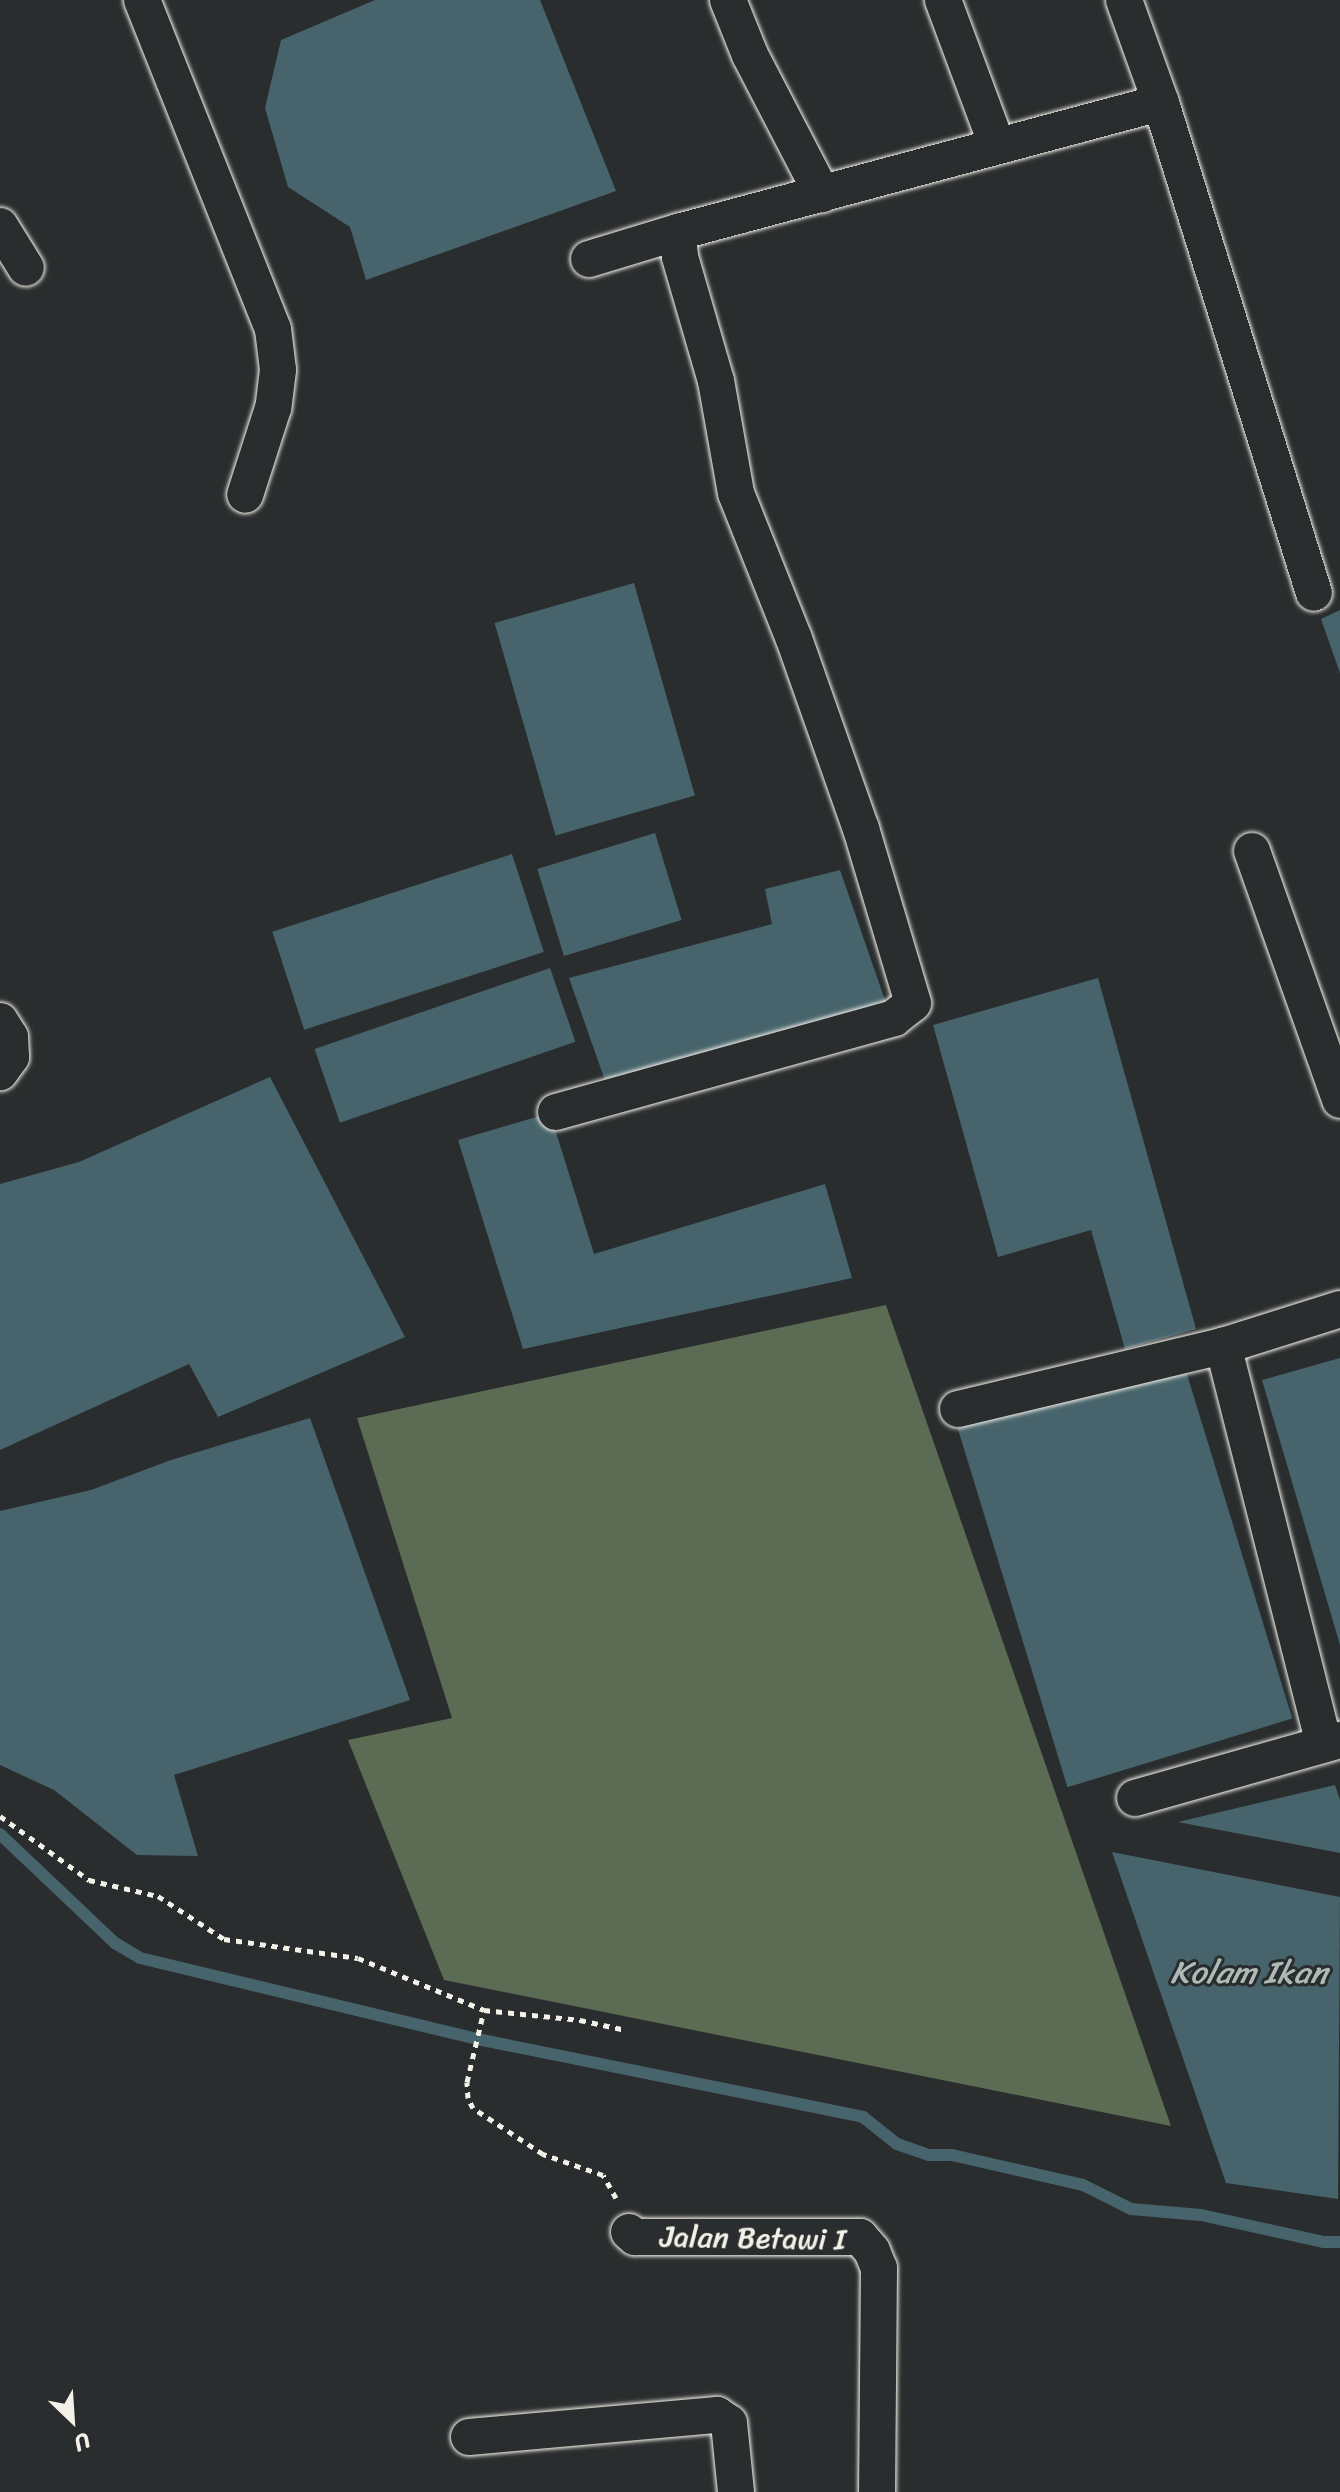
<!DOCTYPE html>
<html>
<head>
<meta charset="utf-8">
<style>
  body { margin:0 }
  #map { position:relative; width:1340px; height:2492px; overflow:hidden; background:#2a2d2e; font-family:Sriracha,sans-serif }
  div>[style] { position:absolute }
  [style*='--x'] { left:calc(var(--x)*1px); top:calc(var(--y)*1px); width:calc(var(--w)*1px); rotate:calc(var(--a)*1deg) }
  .green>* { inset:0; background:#5c6b54 }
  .water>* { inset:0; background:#47646c; transform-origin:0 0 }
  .stream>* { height:12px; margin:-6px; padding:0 6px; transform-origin:6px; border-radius:6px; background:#47646c }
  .path>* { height:5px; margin-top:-2.5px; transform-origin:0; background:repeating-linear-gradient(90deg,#f4f1e8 0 6px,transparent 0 12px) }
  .roads { filter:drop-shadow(0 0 2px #f4f1e8) drop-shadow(0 0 2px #f4f1e8) }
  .minor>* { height:36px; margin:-18px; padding:0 18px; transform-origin:18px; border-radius:18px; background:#2a2d2e }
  span { translate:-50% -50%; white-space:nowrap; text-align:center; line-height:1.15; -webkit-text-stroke:6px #2a2d2e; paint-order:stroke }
  .street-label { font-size:30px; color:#f4f1e8 }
  .water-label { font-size:32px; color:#afb9b6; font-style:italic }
  .north { position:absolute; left:32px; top:2380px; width:80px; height:80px; -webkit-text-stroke:6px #2a2d2e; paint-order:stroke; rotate:155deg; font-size:22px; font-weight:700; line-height:32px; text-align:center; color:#f4f1e8 }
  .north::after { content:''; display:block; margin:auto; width:28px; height:36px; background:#f4f1e8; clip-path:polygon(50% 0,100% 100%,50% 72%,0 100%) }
</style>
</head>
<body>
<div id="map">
  <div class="green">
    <div style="clip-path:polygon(886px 1305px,1171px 2126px,444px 1980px,348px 1740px,452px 1718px,357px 1418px)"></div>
  </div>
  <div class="water">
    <div style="clip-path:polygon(375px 0,540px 0,616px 191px,366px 280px,350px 227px,288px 187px,265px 108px,281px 40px)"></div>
    <div style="left:634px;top:583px;width:221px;height:145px;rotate:74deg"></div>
    <div style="clip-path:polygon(1340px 610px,1340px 673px,1321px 619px)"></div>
    <div style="left:655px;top:833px;width:91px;height:123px;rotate:73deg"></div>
    <div style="left:512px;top:854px;width:103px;height:252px;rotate:72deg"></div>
    <div style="clip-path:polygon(840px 870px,887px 1006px,608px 1089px,569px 978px,772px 924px,765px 889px)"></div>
    <div style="left:550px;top:968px;width:78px;height:249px;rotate:71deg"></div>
    <div style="clip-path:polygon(1098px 978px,1196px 1329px,1125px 1349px,1091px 1230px,998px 1257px,933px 1025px)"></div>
    <div style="clip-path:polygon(270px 1077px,405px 1337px,218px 1417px,189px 1364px,0 1450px,0 1184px,79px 1162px)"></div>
    <div style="clip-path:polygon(550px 1113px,594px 1254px,825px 1184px,852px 1278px,523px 1349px,458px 1140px)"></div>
    <div style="left:1182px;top:1358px;width:377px;height:235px;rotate:73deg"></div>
    <div style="clip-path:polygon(1340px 1358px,1340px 1645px,1262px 1380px)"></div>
    <div style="clip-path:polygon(310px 1418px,410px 1700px,174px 1775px,198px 1856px,137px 1855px,54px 1790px,0 1765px,0 1511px,91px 1490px,171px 1460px)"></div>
    <div style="clip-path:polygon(1335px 1785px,1340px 1800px,1340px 1853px,1178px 1822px)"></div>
    <div style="clip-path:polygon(1112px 1852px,1340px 1897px,1338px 2199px,1226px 2183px)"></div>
  </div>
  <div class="stream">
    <div style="--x:0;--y:1834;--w:158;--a:43.5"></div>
    <div style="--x:115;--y:1943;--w:29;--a:31"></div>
    <div style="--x:140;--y:1958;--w:347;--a:13.5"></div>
    <div style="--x:477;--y:2039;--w:394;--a:11.4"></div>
    <div style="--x:863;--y:2117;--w:43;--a:38.5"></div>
    <div style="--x:897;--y:2144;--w:34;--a:19"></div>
    <div style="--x:929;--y:2155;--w:23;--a:0"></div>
    <div style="--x:952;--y:2155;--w:134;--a:12.9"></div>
    <div style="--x:1083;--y:2185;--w:54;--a:26.6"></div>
    <div style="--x:1131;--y:2209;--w:70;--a:4.9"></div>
    <div style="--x:1201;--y:2215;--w:126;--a:12.4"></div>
    <div style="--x:1324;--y:2242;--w:16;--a:0"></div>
  </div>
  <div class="path">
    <div style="--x:0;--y:1816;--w:110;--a:35.7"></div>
    <div style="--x:89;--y:1880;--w:71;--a:13.1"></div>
    <div style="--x:158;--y:1896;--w:79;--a:33.1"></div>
    <div style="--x:224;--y:1939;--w:135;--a:8.1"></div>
    <div style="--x:358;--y:1958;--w:136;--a:22.4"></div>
    <div style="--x:616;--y:2198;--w:26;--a:-119"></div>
    <div style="--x:603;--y:2175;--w:64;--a:-160.7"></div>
    <div style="--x:543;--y:2154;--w:84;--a:-146.7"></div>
    <div style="--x:473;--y:2108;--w:11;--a:-117"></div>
    <div style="--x:468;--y:2098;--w:16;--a:-94"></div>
    <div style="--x:467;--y:2082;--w:74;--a:-76.7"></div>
    <div style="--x:484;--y:2010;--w:97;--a:5.9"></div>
    <div style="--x:580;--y:2020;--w:47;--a:12.3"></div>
  </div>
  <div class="roads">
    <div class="minor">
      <div style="--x:142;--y:0;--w:354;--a:68.3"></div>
      <div style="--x:273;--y:329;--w:41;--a:83"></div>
      <div style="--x:278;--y:370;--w:38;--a:97"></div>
      <div style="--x:273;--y:408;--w:91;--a:107.8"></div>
      <div style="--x:728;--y:0;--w:59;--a:68.2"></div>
      <div style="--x:750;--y:55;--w:157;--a:62.6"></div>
      <div style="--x:943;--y:0;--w:155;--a:69.6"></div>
      <div style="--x:1161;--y:103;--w:513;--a:72.66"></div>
      <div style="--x:0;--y:226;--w:49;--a:58.2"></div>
      <div style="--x:589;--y:259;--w:93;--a:-16.9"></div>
      <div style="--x:1252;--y:851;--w:264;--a:70.5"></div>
      <div style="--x:0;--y:1021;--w:19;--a:58"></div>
      <div style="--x:10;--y:1037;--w:20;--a:87"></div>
      <div style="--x:11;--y:1057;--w:19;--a:126"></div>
      <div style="--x:556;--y:1112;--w:351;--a:-15.5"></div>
      <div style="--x:894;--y:1018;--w:24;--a:-38"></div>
      <div style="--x:913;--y:1003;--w:182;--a:-106.6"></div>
      <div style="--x:861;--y:829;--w:201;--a:-109.4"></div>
      <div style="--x:794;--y:639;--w:157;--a:-111.7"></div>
      <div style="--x:736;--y:493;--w:114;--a:-100.1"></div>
      <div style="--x:716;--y:381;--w:129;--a:-106.2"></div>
      <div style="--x:680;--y:257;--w:25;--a:-95"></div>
      <div style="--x:678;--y:232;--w:500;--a:-15"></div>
      <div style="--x:1161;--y:103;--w:109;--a:-109.8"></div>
      <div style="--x:958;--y:1409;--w:272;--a:-13.4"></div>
      <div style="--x:1324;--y:1744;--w:411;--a:-104.2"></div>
      <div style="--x:1223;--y:1346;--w:123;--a:-17.5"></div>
      <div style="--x:1135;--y:1798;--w:213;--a:-15.8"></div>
      <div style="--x:629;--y:2232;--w:8;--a:40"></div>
      <div style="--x:635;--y:2237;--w:225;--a:0"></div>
      <div style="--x:860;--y:2237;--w:18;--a:49"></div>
      <div style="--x:872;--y:2251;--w:18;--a:68"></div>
      <div style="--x:879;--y:2268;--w:224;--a:90.5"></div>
      <div style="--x:469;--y:2437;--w:249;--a:-5.1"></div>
      <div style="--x:717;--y:2415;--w:14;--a:34"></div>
      <div style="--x:729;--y:2423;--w:69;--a:84.2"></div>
    </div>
  </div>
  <div class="street-label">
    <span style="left:753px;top:2238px;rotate:1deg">Jalan Betawi I</span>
  </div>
  <div class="water-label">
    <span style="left:1249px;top:1973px">Kolam Ikan</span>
  </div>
  <div class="north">U</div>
</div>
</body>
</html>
